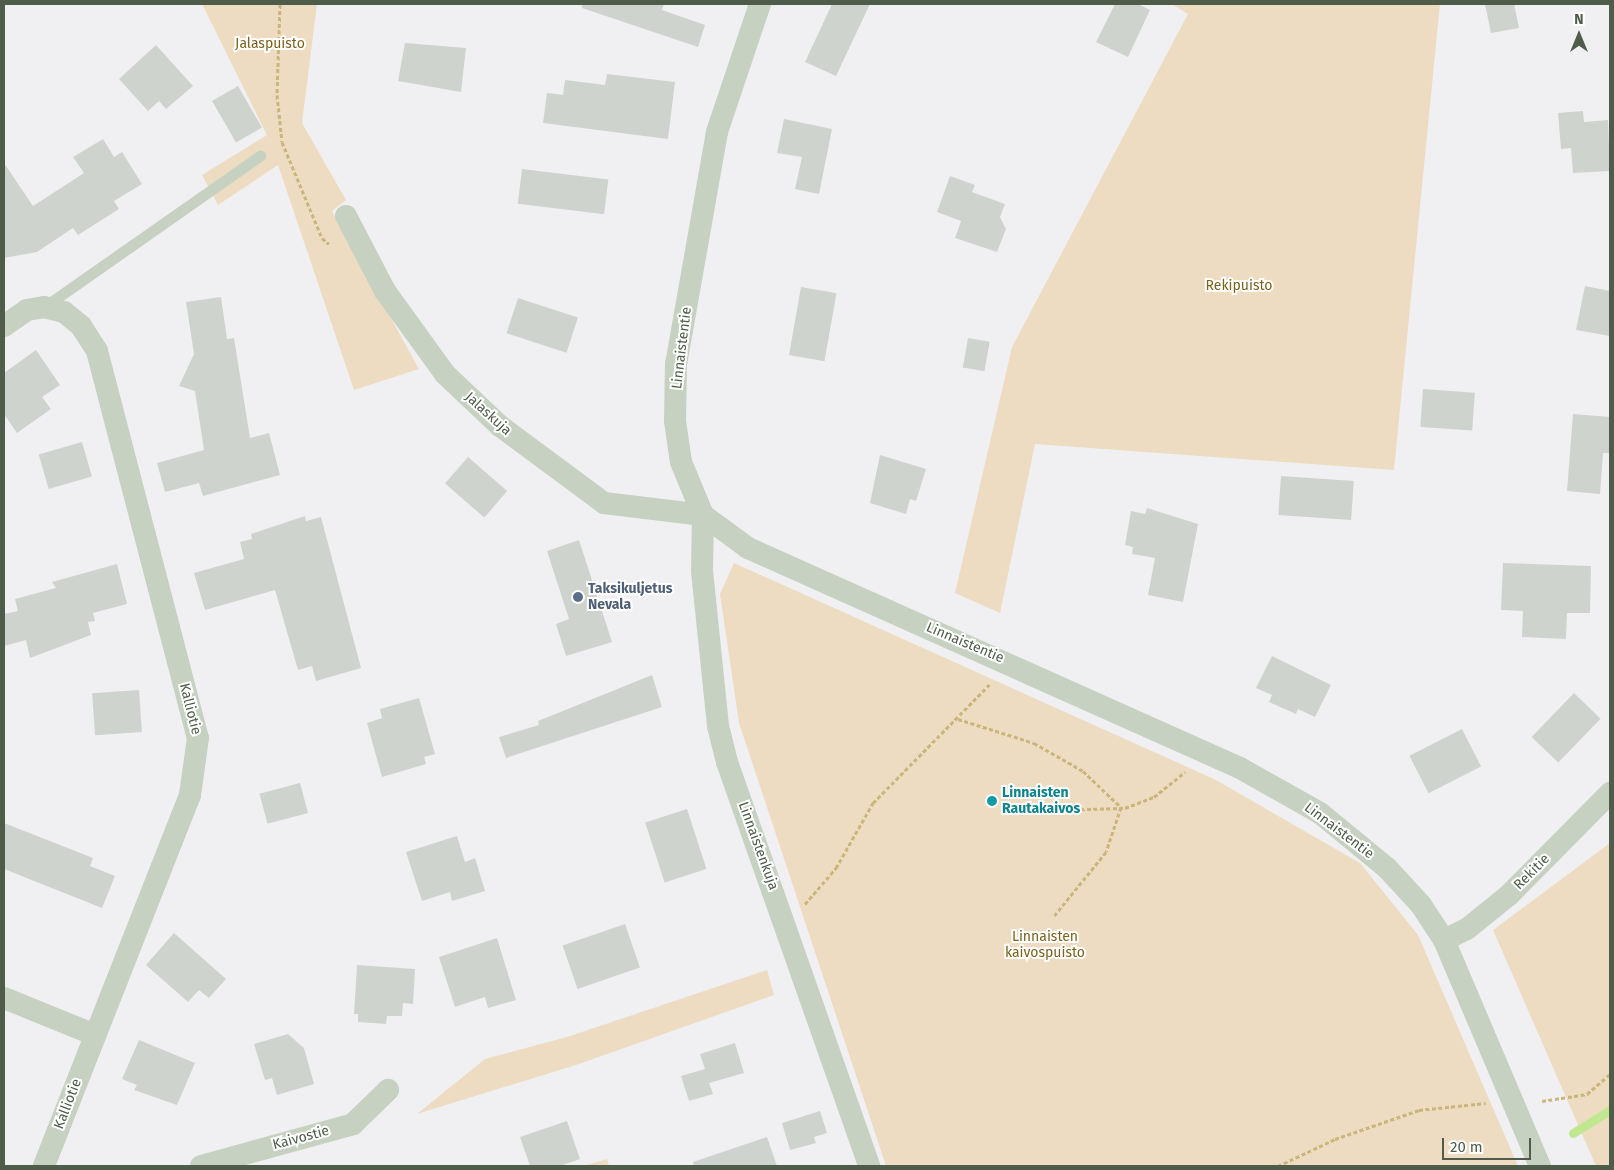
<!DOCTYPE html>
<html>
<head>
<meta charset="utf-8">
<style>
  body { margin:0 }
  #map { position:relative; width:1614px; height:1170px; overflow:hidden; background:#f0f0f2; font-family:"Fira Sans",sans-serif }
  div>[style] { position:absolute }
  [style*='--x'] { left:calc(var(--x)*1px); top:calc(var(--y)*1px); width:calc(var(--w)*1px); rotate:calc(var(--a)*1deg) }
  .green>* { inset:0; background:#eddcc1 }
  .stream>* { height:9px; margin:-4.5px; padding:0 4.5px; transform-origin:4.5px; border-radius:4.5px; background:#c1e890 }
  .building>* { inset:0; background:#ced4cd; transform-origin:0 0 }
  .path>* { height:3px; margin-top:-1.5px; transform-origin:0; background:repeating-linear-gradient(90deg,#cab57a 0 4px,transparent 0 6.5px) }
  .service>* { height:11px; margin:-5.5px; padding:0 5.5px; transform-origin:5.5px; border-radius:5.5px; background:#c6d1c1 }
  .minor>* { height:22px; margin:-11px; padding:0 11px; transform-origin:11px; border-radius:11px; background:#c6d1c1 }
  .dots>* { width:14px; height:14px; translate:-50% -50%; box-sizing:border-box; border:2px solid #fff; border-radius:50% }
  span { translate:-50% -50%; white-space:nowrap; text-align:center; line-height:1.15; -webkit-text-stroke:4px #fff; paint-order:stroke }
  .park-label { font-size:14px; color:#7b621c }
  .street-label { font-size:14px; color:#4e5c49 }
  .service-label { font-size:14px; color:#4e5e75; font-weight:700 }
  .left { translate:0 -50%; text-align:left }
  .culture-label { font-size:14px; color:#0d838f; font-weight:700 }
  .frame { position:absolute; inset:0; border:5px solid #4e5c49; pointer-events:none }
  .north { position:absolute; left:1554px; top:10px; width:50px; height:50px; -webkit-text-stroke:4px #fff; paint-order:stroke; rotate:0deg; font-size:14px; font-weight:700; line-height:20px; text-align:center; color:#4e5c49 }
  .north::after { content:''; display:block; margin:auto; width:18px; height:22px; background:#4e5c49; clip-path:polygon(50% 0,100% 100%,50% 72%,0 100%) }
  .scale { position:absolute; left:1442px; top:1138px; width:89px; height:22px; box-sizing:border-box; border:2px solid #4e5c49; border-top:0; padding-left:6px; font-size:15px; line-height:18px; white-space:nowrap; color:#4e5c49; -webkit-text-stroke:4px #fff; paint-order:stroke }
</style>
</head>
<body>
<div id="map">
  <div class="green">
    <div style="clip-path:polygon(202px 4px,317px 4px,302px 123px,346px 200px,332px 211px,419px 369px,354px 390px,278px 165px,218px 205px,202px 175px,267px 135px)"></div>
    <div style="clip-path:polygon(1172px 4px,1440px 4px,1394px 470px,1035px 444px,1000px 613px,955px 593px,1012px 347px,1188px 14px)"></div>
    <div style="clip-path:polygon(734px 563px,1214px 779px,1360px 863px,1418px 935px,1518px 1166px,886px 1166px,739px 723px,720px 594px)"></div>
    <div style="clip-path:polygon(1610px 843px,1610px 1166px,1596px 1166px,1493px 930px)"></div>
    <div style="clip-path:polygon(767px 970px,774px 995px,576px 1065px,417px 1114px,485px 1059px,567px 1037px)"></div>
    <div style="clip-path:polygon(607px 1159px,609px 1166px,583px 1166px)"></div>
  </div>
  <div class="stream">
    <div style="--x:1573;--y:1133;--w:44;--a:-31.9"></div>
  </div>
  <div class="building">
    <div style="clip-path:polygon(582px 4px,664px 4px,662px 10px,705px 25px,698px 47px,582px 8px)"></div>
    <div style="clip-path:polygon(832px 4px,870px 4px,836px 76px,805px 62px)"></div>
    <div style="clip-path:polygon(1115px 4px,1138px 4px,1150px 10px,1128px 57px,1096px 42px)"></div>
    <div style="clip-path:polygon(1485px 4px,1514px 4px,1519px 28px,1491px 33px)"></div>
    <div style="clip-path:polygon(405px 43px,466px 48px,461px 92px,398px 81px)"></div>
    <div style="clip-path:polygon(156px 45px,193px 86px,166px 109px,159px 101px,148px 111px,119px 79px)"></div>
    <div style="clip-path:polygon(607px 74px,675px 82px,668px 139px,543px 123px,547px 93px,563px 95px,565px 80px,605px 85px)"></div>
    <div style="left:238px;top:86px;width:48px;height:30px;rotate:60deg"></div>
    <div style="clip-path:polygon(1583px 111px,1584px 122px,1608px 120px,1610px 171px,1573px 173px,1571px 148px,1561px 149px,1558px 113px)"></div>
    <div style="clip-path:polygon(784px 119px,832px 129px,819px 194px,795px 189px,802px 157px,777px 153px)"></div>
    <div style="clip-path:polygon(103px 139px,114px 157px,122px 152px,142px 184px,114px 201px,119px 209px,78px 235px,73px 228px,37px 252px,4px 258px,4px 163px,33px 206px,84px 173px,73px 157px)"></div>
    <div style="left:522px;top:169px;width:87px;height:35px;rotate:7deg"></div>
    <div style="clip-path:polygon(950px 176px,975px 185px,972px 192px,1005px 204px,1000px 217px,1006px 229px,997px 252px,955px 238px,961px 221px,937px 212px)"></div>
    <div style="clip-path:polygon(1585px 286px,1610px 291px,1610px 336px,1576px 330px)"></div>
    <div style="left:801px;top:287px;width:36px;height:69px;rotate:10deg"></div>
    <div style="clip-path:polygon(221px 297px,227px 339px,234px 338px,250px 438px,269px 433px,280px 475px,203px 496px,199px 483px,165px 492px,157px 463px,204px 450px,195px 391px,179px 386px,194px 354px,186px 302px)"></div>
    <div style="left:518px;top:298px;width:63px;height:37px;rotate:18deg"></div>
    <div style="left:968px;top:338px;width:22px;height:30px;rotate:10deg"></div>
    <div style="clip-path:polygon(36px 350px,60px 385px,42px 397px,51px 409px,17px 433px,4px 414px,4px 373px)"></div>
    <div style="left:1423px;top:389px;width:52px;height:38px;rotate:4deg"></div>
    <div style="clip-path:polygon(1573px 414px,1610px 417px,1610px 453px,1603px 453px,1600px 494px,1567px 491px)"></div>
    <div style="left:82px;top:442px;width:36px;height:45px;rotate:74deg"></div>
    <div style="clip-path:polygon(880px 455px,926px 469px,916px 501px,910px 499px,906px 514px,870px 503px)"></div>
    <div style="left:468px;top:457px;width:52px;height:35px;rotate:41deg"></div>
    <div style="left:1281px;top:476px;width:73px;height:39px;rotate:4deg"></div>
    <div style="clip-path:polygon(1147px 508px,1198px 524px,1183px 602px,1148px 595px,1155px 558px,1132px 554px,1133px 547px,1125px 545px,1131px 511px,1145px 514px)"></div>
    <div style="clip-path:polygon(305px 516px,306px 521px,321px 517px,361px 668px,316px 681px,312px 666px,298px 670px,275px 590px,205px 610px,194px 573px,244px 559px,240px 542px,252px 539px,251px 534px)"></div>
    <div style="clip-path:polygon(579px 540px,612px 642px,566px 656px,556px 624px,569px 619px,547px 551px)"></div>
    <div style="clip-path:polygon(1503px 563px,1591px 566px,1590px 613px,1567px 613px,1566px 639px,1522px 637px,1523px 611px,1501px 610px)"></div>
    <div style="clip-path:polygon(117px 564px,127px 604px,93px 613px,95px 621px,88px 622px,91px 635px,30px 658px,26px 640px,4px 646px,4px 614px,18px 611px,15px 599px,56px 588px,52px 582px)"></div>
    <div style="clip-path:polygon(1272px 656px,1331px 685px,1315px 717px,1298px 709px,1296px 714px,1269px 702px,1272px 695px,1256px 688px)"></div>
    <div style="clip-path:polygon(652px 675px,662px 707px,506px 758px,499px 737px,539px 725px,538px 721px)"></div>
    <div style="left:139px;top:690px;width:42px;height:47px;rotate:86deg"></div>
    <div style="left:1574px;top:693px;width:37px;height:61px;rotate:44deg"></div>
    <div style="clip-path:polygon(419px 698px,435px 754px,424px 757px,426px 764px,382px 777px,367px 723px,382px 718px,380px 709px)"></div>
    <div style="left:1462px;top:729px;width:42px;height:59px;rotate:63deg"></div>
    <div style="left:300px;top:783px;width:31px;height:42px;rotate:75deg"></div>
    <div style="left:687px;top:809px;width:63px;height:44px;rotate:72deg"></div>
    <div style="clip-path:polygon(4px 823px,93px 858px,90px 866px,115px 876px,102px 908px,4px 869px)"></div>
    <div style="clip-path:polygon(457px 836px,465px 862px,475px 858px,485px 891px,452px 901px,450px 892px,422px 901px,406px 852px)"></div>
    <div style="left:625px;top:924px;width:46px;height:66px;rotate:71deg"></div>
    <div style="clip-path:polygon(174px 933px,226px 979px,209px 998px,199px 990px,188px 1002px,146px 965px)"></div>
    <div style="clip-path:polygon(497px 938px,516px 1000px,488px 1008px,485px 997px,455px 1007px,439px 957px)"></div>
    <div style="clip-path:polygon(357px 965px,415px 969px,413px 1004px,403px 1003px,402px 1016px,387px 1016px,386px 1024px,358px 1022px,358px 1014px,354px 1014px)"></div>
    <div style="clip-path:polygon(288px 1034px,304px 1048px,314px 1084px,277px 1095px,272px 1078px,265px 1080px,254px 1044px)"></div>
    <div style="clip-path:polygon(139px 1040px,195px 1063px,177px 1105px,134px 1090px,137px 1085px,122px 1079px)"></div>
    <div style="clip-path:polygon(735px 1043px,744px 1073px,709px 1083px,713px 1094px,689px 1101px,681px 1076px,705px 1069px,700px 1054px)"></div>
    <div style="clip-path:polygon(820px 1111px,827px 1133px,814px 1137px,816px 1143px,790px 1150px,782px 1123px)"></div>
    <div style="clip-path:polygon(567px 1121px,580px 1159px,560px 1166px,530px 1166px,520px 1137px)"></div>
    <div style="clip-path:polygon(767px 1137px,777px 1166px,694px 1166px,693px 1162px)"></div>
  </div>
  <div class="path">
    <div style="--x:280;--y:4;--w:91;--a:91.9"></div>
    <div style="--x:277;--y:95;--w:47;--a:83.9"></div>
    <div style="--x:282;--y:142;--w:104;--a:67.4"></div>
    <div style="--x:322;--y:238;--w:9;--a:41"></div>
    <div style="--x:958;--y:719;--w:80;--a:17.5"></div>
    <div style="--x:1034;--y:743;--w:56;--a:29.7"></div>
    <div style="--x:1083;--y:771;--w:52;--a:43.5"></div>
    <div style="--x:1121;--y:807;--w:47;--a:108.4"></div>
    <div style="--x:1106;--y:852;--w:82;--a:129.1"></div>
    <div style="--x:1048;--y:810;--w:77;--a:-1.5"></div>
    <div style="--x:1125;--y:808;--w:31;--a:-21"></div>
    <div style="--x:1154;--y:797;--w:40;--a:-39"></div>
    <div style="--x:805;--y:904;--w:48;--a:-49.3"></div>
    <div style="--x:836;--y:868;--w:75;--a:-60.4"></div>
    <div style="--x:873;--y:803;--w:167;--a:-45.5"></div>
    <div style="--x:1542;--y:1101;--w:46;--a:-8.8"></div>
    <div style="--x:1587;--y:1094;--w:30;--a:-41"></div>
    <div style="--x:1278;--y:1166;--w:63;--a:-25.3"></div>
    <div style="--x:1335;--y:1139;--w:89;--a:-19"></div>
    <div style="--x:1419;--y:1110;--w:67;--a:-6"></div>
  </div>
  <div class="service">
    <div style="--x:44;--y:307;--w:264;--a:-35"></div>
  </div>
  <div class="minor">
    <div style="--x:760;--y:4;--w:135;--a:108.6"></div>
    <div style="--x:717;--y:132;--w:236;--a:100"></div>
    <div style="--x:676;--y:364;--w:57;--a:91"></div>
    <div style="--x:675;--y:421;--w:41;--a:81.7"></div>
    <div style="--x:681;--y:462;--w:57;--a:67.5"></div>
    <div style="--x:703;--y:515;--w:56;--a:36.3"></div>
    <div style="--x:748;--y:548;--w:539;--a:24.09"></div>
    <div style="--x:1240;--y:768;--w:92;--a:29.4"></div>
    <div style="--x:1320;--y:813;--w:87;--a:39.4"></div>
    <div style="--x:1387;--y:868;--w:50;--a:47.4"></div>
    <div style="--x:1421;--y:905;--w:42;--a:56.7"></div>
    <div style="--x:1444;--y:940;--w:246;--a:67"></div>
    <div style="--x:346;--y:216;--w:85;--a:62.5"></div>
    <div style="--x:385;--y:291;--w:102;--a:54.1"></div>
    <div style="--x:445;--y:374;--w:76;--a:43.4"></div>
    <div style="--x:500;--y:426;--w:129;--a:36.5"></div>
    <div style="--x:604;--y:503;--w:100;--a:6.9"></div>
    <div style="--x:703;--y:515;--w:56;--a:91"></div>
    <div style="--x:702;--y:571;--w:156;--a:84.1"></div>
    <div style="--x:718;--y:726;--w:37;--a:76"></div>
    <div style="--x:727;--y:762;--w:428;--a:70.6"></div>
    <div style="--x:4;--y:326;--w:28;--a:-35"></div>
    <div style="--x:27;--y:310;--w:17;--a:-10"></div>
    <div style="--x:44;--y:307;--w:21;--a:14"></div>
    <div style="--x:64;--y:312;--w:22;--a:39"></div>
    <div style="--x:81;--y:326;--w:30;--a:57"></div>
    <div style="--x:97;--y:351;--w:400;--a:75.4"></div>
    <div style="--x:198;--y:738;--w:58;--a:98"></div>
    <div style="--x:190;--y:795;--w:399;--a:111.5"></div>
    <div style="--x:1444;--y:940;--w:25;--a:-26"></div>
    <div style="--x:1467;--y:929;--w:54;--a:-39"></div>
    <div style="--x:1509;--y:895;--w:144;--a:-45.3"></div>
    <div style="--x:4;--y:998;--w:98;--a:22.1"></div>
    <div style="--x:201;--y:1166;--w:158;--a:-15.4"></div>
    <div style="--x:353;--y:1124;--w:49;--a:-44.2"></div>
  </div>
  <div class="dots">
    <div style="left:578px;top:597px;background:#5c6f8a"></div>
    <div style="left:992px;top:801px;background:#0f9aa8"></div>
  </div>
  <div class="park-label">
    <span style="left:270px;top:44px">Jalaspuisto</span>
    <span style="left:1239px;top:286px">Rekipuisto</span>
    <span style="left:1045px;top:945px">Linnaisten<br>kaivospuisto</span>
  </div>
  <div class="street-label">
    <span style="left:682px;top:348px;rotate:-83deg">Linnaistentie</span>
    <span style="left:488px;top:414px;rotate:42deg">Jalaskuja</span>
    <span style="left:965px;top:643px;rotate:23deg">Linnaistentie</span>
    <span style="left:190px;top:709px;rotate:76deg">Kalliotie</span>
    <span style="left:1339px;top:831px;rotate:37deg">Linnaistentie</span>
    <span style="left:758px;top:846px;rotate:70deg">Linnaistenkuja</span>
    <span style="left:1532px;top:872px;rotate:-45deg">Rekitie</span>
    <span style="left:68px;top:1104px;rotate:-69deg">Kalliotie</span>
    <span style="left:301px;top:1138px;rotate:-15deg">Kaivostie</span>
  </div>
  <div class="service-label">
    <span class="left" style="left:588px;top:597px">Taksikuljetus<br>Nevala</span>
  </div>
  <div class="culture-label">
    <span class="left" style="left:1002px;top:801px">Linnaisten<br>Rautakaivos</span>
  </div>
  <div class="frame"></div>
  <div class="north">N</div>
  <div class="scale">20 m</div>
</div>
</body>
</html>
